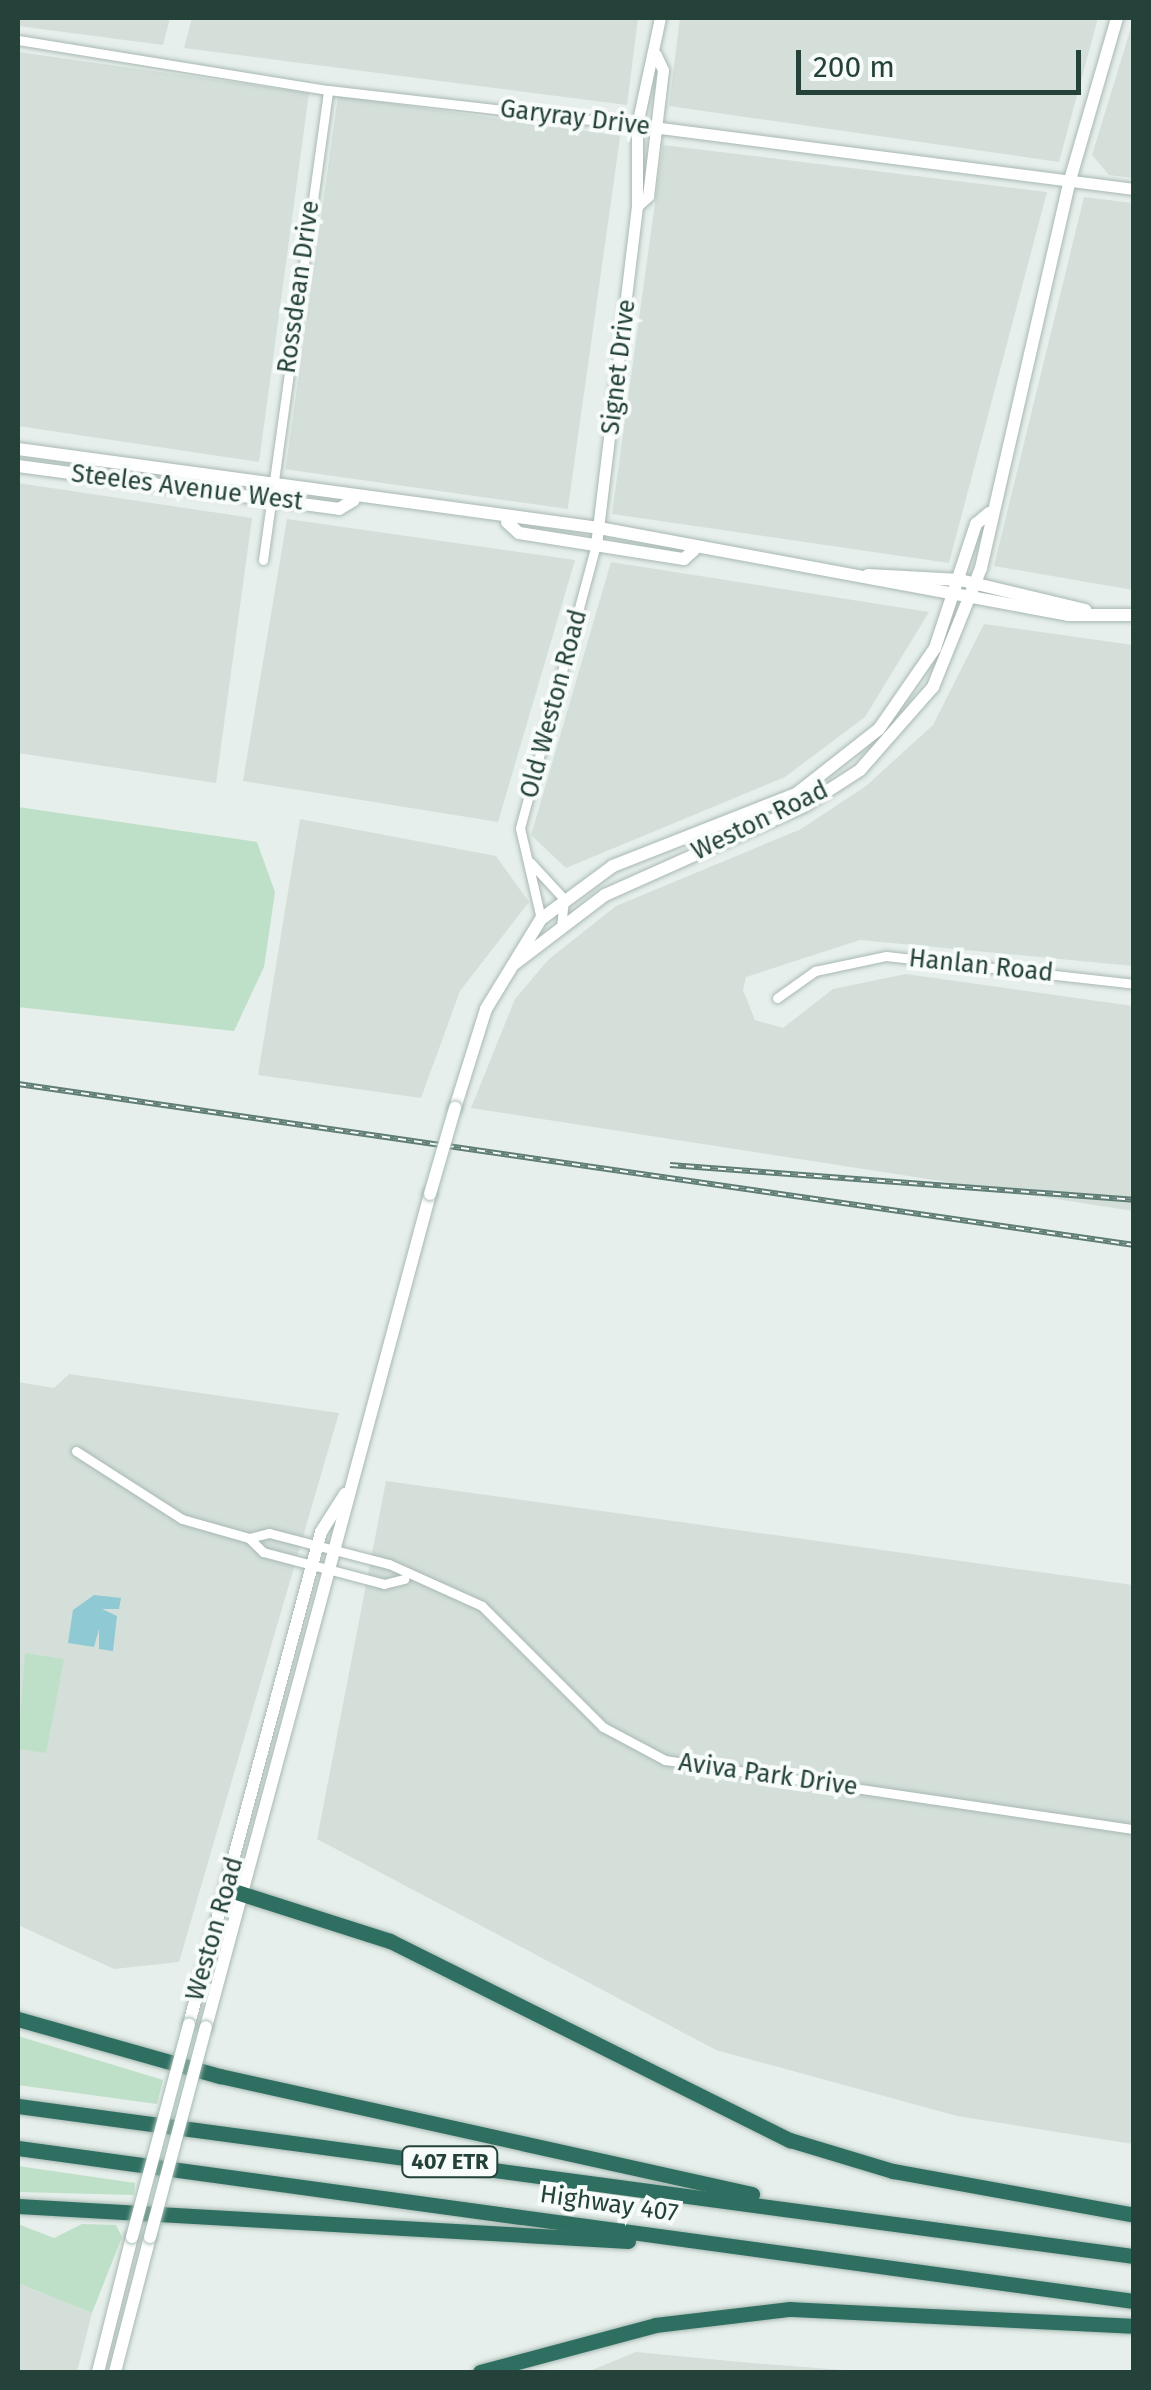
<!DOCTYPE html>
<html>
<head>
<meta charset="utf-8">
<style>
  body { margin:0 }
  #map { position:relative; width:1151px; height:2390px; overflow:hidden; background:#e6efeb; font-family:"Fira Sans",sans-serif }
  div>[style] { position:absolute }
  [style*='--x'] { left:calc(var(--x)*1px); top:calc(var(--y)*1px); width:calc(var(--w)*1px); rotate:calc(var(--a)*1deg) }
  .built>* { inset:0; background:#d4dfda; transform-origin:0 0 }
  .green>* { inset:0; background:#bfe0c8 }
  .water>* { inset:0; background:#8ec9d4 }
  .roads { filter:drop-shadow(0 0 2px #a8b8b2) drop-shadow(0 0 2px #a8b8b2) }
  .minor>* { height:9px; margin:-4.5px; padding:0 4.5px; transform-origin:4.5px; border-radius:4.5px; background:#fff }
  .tertiary>* { height:11px; margin:-5.5px; padding:0 5.5px; transform-origin:5.5px; border-radius:5.5px; background:#fff }
  .secondary>* { height:12px; margin:-6px; padding:0 6px; transform-origin:6px; border-radius:6px; background:#fff }
  .motorway>* { height:15px; margin:-7.5px; padding:0 7.5px; transform-origin:7.5px; border-radius:7.5px; background:#2f6f62 }
  .rail>* { height:6px; margin-top:-3px; transform-origin:0; background:repeating-linear-gradient(90deg,#f7fbf9 0 8px,#5f7d75 0 16px); box-sizing:border-box; border-block:2px solid #5f7d75 }
  .bridges { filter:drop-shadow(0 0 2px #a4bbb3) drop-shadow(0 0 2px #a4bbb3) }
  .secondary-bridge>* { height:12px; margin:-6px; padding:0 6px; transform-origin:6px; border-radius:6px; background:#fff }
  span { translate:-50% -50%; white-space:nowrap; text-align:center; line-height:1.15; -webkit-text-stroke:8px #f7fbf9; paint-order:stroke }
  .shield-label span { padding:2px 8px; background:#f7fbf9; border:2px solid; border-radius:8px; -webkit-text-stroke-width:0 }
  .shield-label { font-size:22px; color:#24423a; font-weight:700 }
  .street-label { font-size:25px; color:#24423a }
  .frame { position:absolute; inset:0; border:20px solid #24423a; pointer-events:none }
  .scale { position:absolute; left:796px; top:50px; width:285px; height:45px; box-sizing:border-box; border:5px solid #24423a; border-top:0; padding-left:12px; font-size:30px; line-height:35px; white-space:nowrap; color:#24423a; -webkit-text-stroke:8px #f7fbf9; paint-order:stroke }
</style>
</head>
<body>
<div id="map">
  <div class="built">
    <div style="clip-path:polygon(18px 18px,170px 18px,163px 45px,18px 26px)"></div>
    <div style="clip-path:polygon(192px 18px,638px 18px,627px 105px,184px 48px)"></div>
    <div style="clip-path:polygon(680px 18px,1098px 18px,1059px 162px,669px 106px)"></div>
    <div style="clip-path:polygon(1134px 18px,1134px 178px,1133px 178px,1109px 175px,1092px 155px)"></div>
    <div style="clip-path:polygon(18px 52px,309px 93px,259px 462px,18px 426px)"></div>
    <div style="left:338px;top:96px;width:285px;height:377px;rotate:8deg"></div>
    <div style="clip-path:polygon(663px 145px,1047px 192px,949px 563px,612px 514px)"></div>
    <div style="clip-path:polygon(1084px 197px,1133px 203px,1133px 590px,994px 566px)"></div>
    <div style="clip-path:polygon(18px 483px,252px 518px,216px 783px,18px 753px)"></div>
    <div style="clip-path:polygon(287px 519px,575px 560px,498px 822px,243px 781px)"></div>
    <div style="clip-path:polygon(611px 562px,929px 612px,865px 717px,785px 777px,566px 868px,531px 835px)"></div>
    <div style="clip-path:polygon(984px 624px,1133px 645px,1133px 966px,860px 940px,746px 977px,743px 990px,755px 1020px,783px 1028px,833px 989px,906px 974px,1133px 1006px,1133px 1211px,471px 1108px,515px 999px,548px 960px,616px 906px,801px 829px,866px 786px,933px 725px)"></div>
    <div style="clip-path:polygon(300px 819px,496px 856px,529px 902px,460px 991px,421px 1098px,258px 1075px)"></div>
    <div style="clip-path:polygon(69px 1374px,339px 1413px,179px 1962px,114px 1969px,18px 1925px,18px 1382px,54px 1388px)"></div>
    <div style="clip-path:polygon(386px 1481px,1133px 1585px,1133px 2144px,957px 2116px,716px 2050px,317px 1839px)"></div>
    <div style="clip-path:polygon(18px 2283px,92px 2313px,77px 2372px,18px 2372px)"></div>
    <div style="clip-path:polygon(636px 2352px,751px 2363px,869px 2372px,587px 2372px)"></div>
  </div>
  <div class="green">
    <div style="clip-path:polygon(18px 807px,257px 842px,275px 892px,264px 967px,234px 1031px,18px 1007px)"></div>
    <div style="clip-path:polygon(25px 1653px,64px 1659px,46px 1753px,18px 1749px)"></div>
    <div style="clip-path:polygon(18px 2036px,163px 2080px,157px 2104px,18px 2085px)"></div>
    <div style="clip-path:polygon(18px 2166px,135px 2183px,134px 2195px,18px 2192px)"></div>
    <div style="clip-path:polygon(18px 2224px,54px 2238px,82px 2224px,116px 2225px,122px 2237px,92px 2313px,18px 2283px)"></div>
  </div>
  <div class="water">
    <div style="clip-path:polygon(94px 1595px,121px 1598px,119px 1609px,102px 1609px,117px 1616px,113px 1651px,99px 1649px,99px 1629px,94px 1647px,68px 1643px,73px 1610px)"></div>
  </div>
  <div class="roads">
    <div class="minor">
      <div style="--x:18;--y:40;--w:314;--a:9.2"></div>
      <div style="--x:328;--y:90;--w:311;--a:6.5"></div>
      <div style="--x:263;--y:560;--w:474;--a:-82.1"></div>
      <div style="--x:530;--y:862;--w:50;--a:47.4"></div>
      <div style="--x:564;--y:899;--w:29;--a:96"></div>
      <div style="--x:541;--y:919;--w:93;--a:-103"></div>
      <div style="--x:520;--y:828;--w:293;--a:-75"></div>
      <div style="--x:777;--y:998;--w:47;--a:-35.4"></div>
      <div style="--x:815;--y:971;--w:73;--a:-11.9"></div>
      <div style="--x:886;--y:956;--w:250;--a:6.4"></div>
      <div style="--x:76;--y:1451;--w:126;--a:32.7"></div>
      <div style="--x:182;--y:1519;--w:70;--a:15.8"></div>
      <div style="--x:249;--y:1538;--w:20;--a:45"></div>
      <div style="--x:263;--y:1552;--w:125;--a:14.8"></div>
      <div style="--x:384;--y:1584;--w:21;--a:-14"></div>
      <div style="--x:249;--y:1538;--w:21;--a:-14"></div>
      <div style="--x:269;--y:1533;--w:124;--a:14.5"></div>
      <div style="--x:389;--y:1564;--w:102;--a:24.3"></div>
      <div style="--x:482;--y:1606;--w:171;--a:45"></div>
      <div style="--x:603;--y:1727;--w:70;--a:28"></div>
      <div style="--x:665;--y:1760;--w:474;--a:8.4"></div>
    </div>
    <div class="tertiary">
      <div style="--x:637;--y:125;--w:501;--a:7.34"></div>
      <div style="--x:637;--y:206;--w:15;--a:-42"></div>
      <div style="--x:648;--y:196;--w:127;--a:-83.2"></div>
      <div style="--x:663;--y:70;--w:17;--a:-115"></div>
      <div style="--x:596;--y:545;--w:341;--a:-83.1"></div>
      <div style="--x:637;--y:206;--w:81;--a:-90"></div>
      <div style="--x:637;--y:125;--w:109;--a:-77.9"></div>
    </div>
    <div class="secondary">
      <div style="--x:18;--y:449;--w:586;--a:7.74"></div>
      <div style="--x:599;--y:528;--w:477;--a:10.5"></div>
      <div style="--x:1068;--y:615;--w:66;--a:0"></div>
      <div style="--x:18;--y:466;--w:324;--a:7.6"></div>
      <div style="--x:339;--y:509;--w:17;--a:-31"></div>
      <div style="--x:507;--y:522;--w:16;--a:43"></div>
      <div style="--x:519;--y:533;--w:167;--a:9"></div>
      <div style="--x:684;--y:559;--w:13;--a:-42"></div>
      <div style="--x:868;--y:575;--w:92;--a:3.1"></div>
      <div style="--x:960;--y:580;--w:129;--a:13.5"></div>
      <div style="--x:513;--y:965;--w:116;--a:-37.3"></div>
      <div style="--x:605;--y:895;--w:220;--a:-24.1"></div>
      <div style="--x:806;--y:805;--w:64;--a:-32.9"></div>
      <div style="--x:860;--y:770;--w:111;--a:-48.7"></div>
      <div style="--x:933;--y:687;--w:128;--a:-68"></div>
      <div style="--x:981;--y:568;--w:398;--a:-77.1"></div>
      <div style="--x:1070;--y:180;--w:169;--a:-73.8"></div>
      <div style="--x:455;--y:1108;--w:104;--a:-72.6"></div>
      <div style="--x:486;--y:1009;--w:105;--a:-58.6"></div>
      <div style="--x:541;--y:919;--w:89;--a:-36.4"></div>
      <div style="--x:613;--y:866;--w:197;--a:-21.5"></div>
      <div style="--x:796;--y:794;--w:105;--a:-38.1"></div>
      <div style="--x:879;--y:729;--w:98;--a:-55.3"></div>
      <div style="--x:935;--y:648;--w:131;--a:-71.7"></div>
      <div style="--x:976;--y:524;--w:17;--a:-40"></div>
      <div style="--x:189;--y:2024;--w:509;--a:-74.98"></div>
      <div style="--x:321;--y:1532;--w:45;--a:-57.7"></div>
      <div style="--x:206;--y:2027;--w:863;--a:-74.95"></div>
      <div style="--x:98;--y:2372;--w:139;--a:-75.9"></div>
      <div style="--x:115;--y:2372;--w:139;--a:-75.5"></div>
    </div>
    <div class="motorway">
      <div style="--x:227;--y:1889;--w:171;--a:17.7"></div>
      <div style="--x:390;--y:1941;--w:447;--a:26.5"></div>
      <div style="--x:790;--y:2140;--w:108;--a:16.8"></div>
      <div style="--x:893;--y:2171;--w:245;--a:10.3"></div>
      <div style="--x:18;--y:2019;--w:210;--a:15.8"></div>
      <div style="--x:220;--y:2076;--w:545;--a:12.51"></div>
      <div style="--x:18;--y:2106;--w:1126;--a:7.66"></div>
      <div style="--x:18;--y:2148;--w:1126;--a:7.81"></div>
      <div style="--x:18;--y:2206;--w:611;--a:3.28"></div>
      <div style="--x:480;--y:2372;--w:181;--a:-15"></div>
      <div style="--x:655;--y:2325;--w:136;--a:-6.8"></div>
      <div style="--x:790;--y:2309;--w:344;--a:2.8"></div>
    </div>
  </div>
  <div class="rail">
    <div style="--x:18;--y:1084;--w:1128;--a:8.21"></div>
    <div style="--x:670;--y:1165;--w:465;--a:4.3"></div>
  </div>
  <div class="bridges">
    <div class="secondary-bridge">
      <div style="--x:430;--y:1194;--w:90;--a:-73.8"></div>
      <div style="--x:132;--y:2237;--w:220;--a:-75"></div>
      <div style="--x:150;--y:2237;--w:217;--a:-75.1"></div>
    </div>
  </div>
  <div class="shield-label">
    <span style="left:450px;top:2162px">407 ETR</span>
  </div>
  <div class="street-label">
    <span style="left:575px;top:118px;rotate:7deg">Garyray Drive</span>
    <span style="left:299px;top:287px;rotate:-82deg">Rossdean Drive</span>
    <span style="left:619px;top:367px;rotate:-83deg">Signet Drive</span>
    <span style="left:187px;top:488px;rotate:7deg">Steeles Avenue West</span>
    <span style="left:554px;top:704px;rotate:-75deg">Old Weston Road</span>
    <span style="left:760px;top:821px;rotate:-26deg">Weston Road</span>
    <span style="left:981px;top:966px;rotate:6deg">Hanlan Road</span>
    <span style="left:768px;top:1775px;rotate:8deg">Aviva Park Drive</span>
    <span style="left:215px;top:1929px;rotate:-74deg">Weston Road</span>
    <span style="left:609px;top:2204px;rotate:8deg">Highway 407</span>
  </div>
  <div class="frame"></div>
  <div class="scale">200 m</div>
</div>
</body>
</html>
